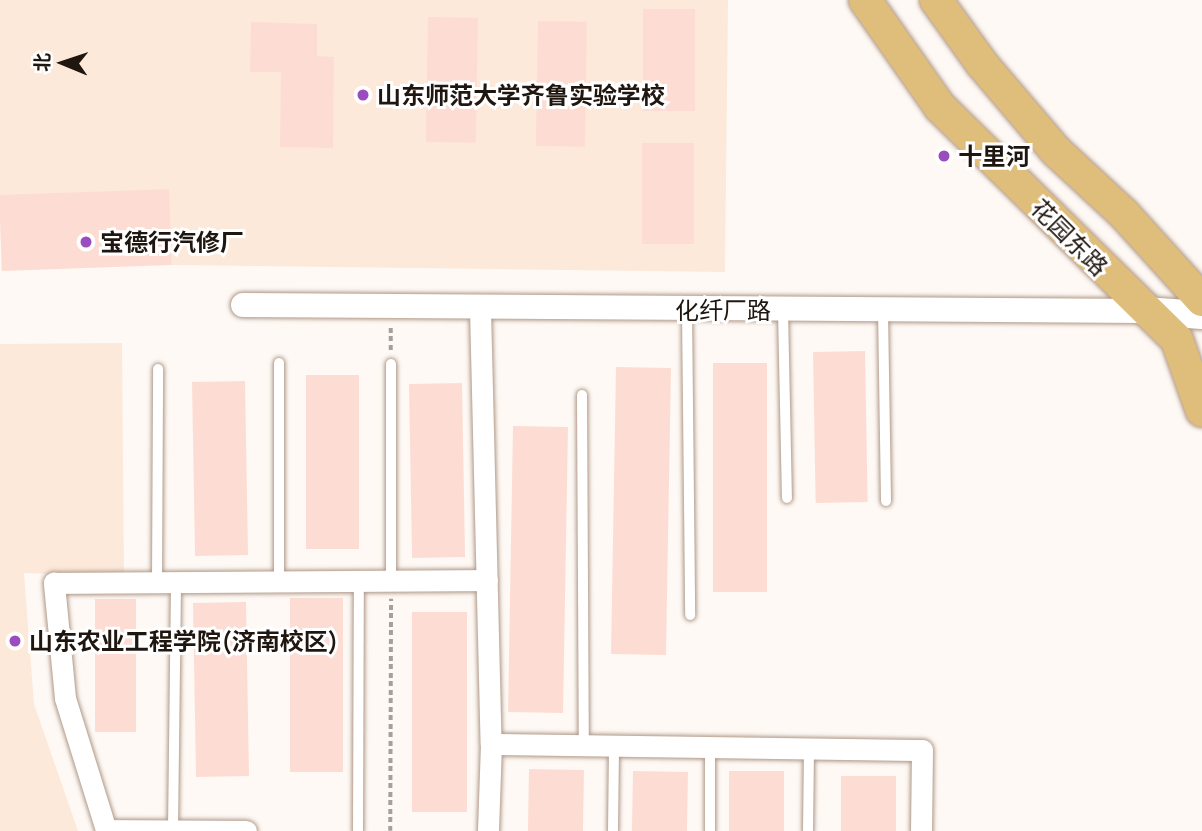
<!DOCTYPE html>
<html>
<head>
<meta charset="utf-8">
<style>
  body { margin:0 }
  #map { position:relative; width:1202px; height:831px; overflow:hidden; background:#fef9f5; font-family:Manrope,"Noto Sans SC",sans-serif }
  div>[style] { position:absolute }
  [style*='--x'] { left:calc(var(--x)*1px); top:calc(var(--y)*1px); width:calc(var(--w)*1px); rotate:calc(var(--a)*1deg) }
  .built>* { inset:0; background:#fce9da }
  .building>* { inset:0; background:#fdddd3; transform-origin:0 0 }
  .path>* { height:3.5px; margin-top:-1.75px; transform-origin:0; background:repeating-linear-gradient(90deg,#a6a09a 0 5px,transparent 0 8.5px) }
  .roads { filter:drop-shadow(0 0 2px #b09887) drop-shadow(0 0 2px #b09887) }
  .service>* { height:10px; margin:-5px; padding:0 5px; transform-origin:5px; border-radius:5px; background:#fff }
  .minor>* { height:21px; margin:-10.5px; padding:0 10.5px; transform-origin:10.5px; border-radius:10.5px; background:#fff }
  .tertiary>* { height:24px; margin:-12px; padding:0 12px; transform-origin:12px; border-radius:12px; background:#fff }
  .secondary>* { height:28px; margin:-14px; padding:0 14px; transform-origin:14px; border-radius:14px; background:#fff }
  .primary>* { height:32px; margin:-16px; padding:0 16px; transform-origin:16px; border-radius:16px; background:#dfbd7a }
  .dots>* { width:19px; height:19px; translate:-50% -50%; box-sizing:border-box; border:4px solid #fff; border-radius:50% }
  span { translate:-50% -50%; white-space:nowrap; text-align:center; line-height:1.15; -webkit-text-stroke:6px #fff; paint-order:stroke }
  .poi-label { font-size:24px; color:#1f160f; font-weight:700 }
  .left { translate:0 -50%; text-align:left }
  .street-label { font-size:24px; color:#1f160f }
  .north { position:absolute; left:28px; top:28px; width:70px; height:70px; -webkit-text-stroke:5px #fff; paint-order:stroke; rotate:272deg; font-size:19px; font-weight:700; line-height:28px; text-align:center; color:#1f160f }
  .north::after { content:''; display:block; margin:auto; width:24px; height:32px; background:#1f160f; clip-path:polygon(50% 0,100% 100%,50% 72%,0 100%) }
</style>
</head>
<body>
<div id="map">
  <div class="built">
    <div style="clip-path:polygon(0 0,728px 0,725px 272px,171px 265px,168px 189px,0 206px)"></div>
    <div style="clip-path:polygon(122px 343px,124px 577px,24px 573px,34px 704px,78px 831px,0 831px,0 344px)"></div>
  </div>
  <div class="building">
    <div style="left:643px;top:9px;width:52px;height:102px"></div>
    <div style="left:428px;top:17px;width:50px;height:125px;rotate:1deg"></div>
    <div style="left:538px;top:21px;width:49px;height:125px;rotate:1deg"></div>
    <div style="clip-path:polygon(251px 22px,317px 24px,317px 56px,334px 57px,333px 148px,280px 147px,281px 72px,250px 72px)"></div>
    <div style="left:642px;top:143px;width:52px;height:101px"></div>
    <div style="left:169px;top:189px;width:76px;height:170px;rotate:88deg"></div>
    <div style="left:865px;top:351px;width:151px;height:52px;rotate:89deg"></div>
    <div style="left:713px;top:363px;width:54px;height:229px"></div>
    <div style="left:616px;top:367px;width:55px;height:287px;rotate:1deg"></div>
    <div style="left:306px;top:375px;width:53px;height:174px"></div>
    <div style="left:245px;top:381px;width:174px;height:53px;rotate:89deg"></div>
    <div style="left:462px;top:383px;width:174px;height:53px;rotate:89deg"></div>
    <div style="left:513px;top:426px;width:55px;height:286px;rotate:1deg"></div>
    <div style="left:290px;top:598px;width:53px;height:174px"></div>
    <div style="left:95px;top:599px;width:41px;height:133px"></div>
    <div style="left:246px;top:602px;width:174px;height:53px;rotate:89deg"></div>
    <div style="left:412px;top:612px;width:55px;height:200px"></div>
    <div style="left:529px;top:769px;width:55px;height:62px;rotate:1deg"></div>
    <div style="left:633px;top:771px;width:55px;height:60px;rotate:1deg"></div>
    <div style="left:729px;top:771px;width:55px;height:60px"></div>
    <div style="left:841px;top:776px;width:55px;height:55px"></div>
  </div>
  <div class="path">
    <div style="--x:391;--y:328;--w:24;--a:90"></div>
    <div style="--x:390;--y:831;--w:232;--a:-89.8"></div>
  </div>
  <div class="roads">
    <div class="service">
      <div style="--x:687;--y:310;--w:305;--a:89.4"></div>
      <div style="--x:783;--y:310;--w:188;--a:88.8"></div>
      <div style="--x:883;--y:310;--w:191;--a:89.1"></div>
      <div style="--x:279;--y:363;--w:218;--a:90"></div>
      <div style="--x:582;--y:395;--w:351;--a:89.7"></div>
      <div style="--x:391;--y:581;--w:217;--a:-90"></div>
      <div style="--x:157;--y:582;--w:213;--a:-89.7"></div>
      <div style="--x:173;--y:830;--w:248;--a:-89.3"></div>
      <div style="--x:358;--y:831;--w:250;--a:-89.8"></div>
      <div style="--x:613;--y:831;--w:85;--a:-89.3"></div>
      <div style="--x:710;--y:831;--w:84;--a:-90"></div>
      <div style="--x:808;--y:831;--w:82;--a:-89.3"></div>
    </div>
    <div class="minor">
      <div style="--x:480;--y:309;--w:435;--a:88.6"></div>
      <div style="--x:491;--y:744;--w:87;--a:92"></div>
      <div style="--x:491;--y:744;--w:431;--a:0.8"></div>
      <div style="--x:922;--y:750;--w:81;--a:90.7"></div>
      <div style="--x:246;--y:831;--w:140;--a:-179.6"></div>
      <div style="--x:106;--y:830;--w:138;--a:-107.3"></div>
      <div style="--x:65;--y:698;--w:116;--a:-95.5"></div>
      <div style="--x:54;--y:583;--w:433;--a:-0.4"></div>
    </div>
    <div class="tertiary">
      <div style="--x:243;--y:305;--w:901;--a:0.38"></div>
    </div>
    <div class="secondary">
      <div style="--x:1144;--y:311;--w:58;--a:3.9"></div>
    </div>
    <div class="primary">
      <div style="--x:865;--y:0;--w:131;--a:55"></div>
      <div style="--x:940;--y:107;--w:332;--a:44.5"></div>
      <div style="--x:1177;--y:340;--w:75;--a:70.6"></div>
      <div style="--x:936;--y:0;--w:79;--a:54.3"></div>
      <div style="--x:982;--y:64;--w:114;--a:49.6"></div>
      <div style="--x:1056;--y:151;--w:93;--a:42.8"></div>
      <div style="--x:1124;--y:214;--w:116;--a:47.8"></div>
    </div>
  </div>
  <div class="dots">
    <div style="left:363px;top:95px;background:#9a4dbe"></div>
    <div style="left:944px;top:156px;background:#9a4dbe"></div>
    <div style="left:86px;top:242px;background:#9a4dbe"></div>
    <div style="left:15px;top:641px;background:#9a4dbe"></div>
  </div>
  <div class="poi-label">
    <span class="left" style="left:377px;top:95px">山东师范大学齐鲁实验学校</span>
    <span class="left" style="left:958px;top:156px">十里河</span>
    <span class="left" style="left:100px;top:242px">宝德行汽修厂</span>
    <span class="left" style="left:29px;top:641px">山东农业工程学院(济南校区)</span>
  </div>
  <div class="street-label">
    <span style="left:1070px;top:237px;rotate:45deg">花园东路</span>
    <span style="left:723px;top:310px">化纤厂路</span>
  </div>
  <div class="north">北</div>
</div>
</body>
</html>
